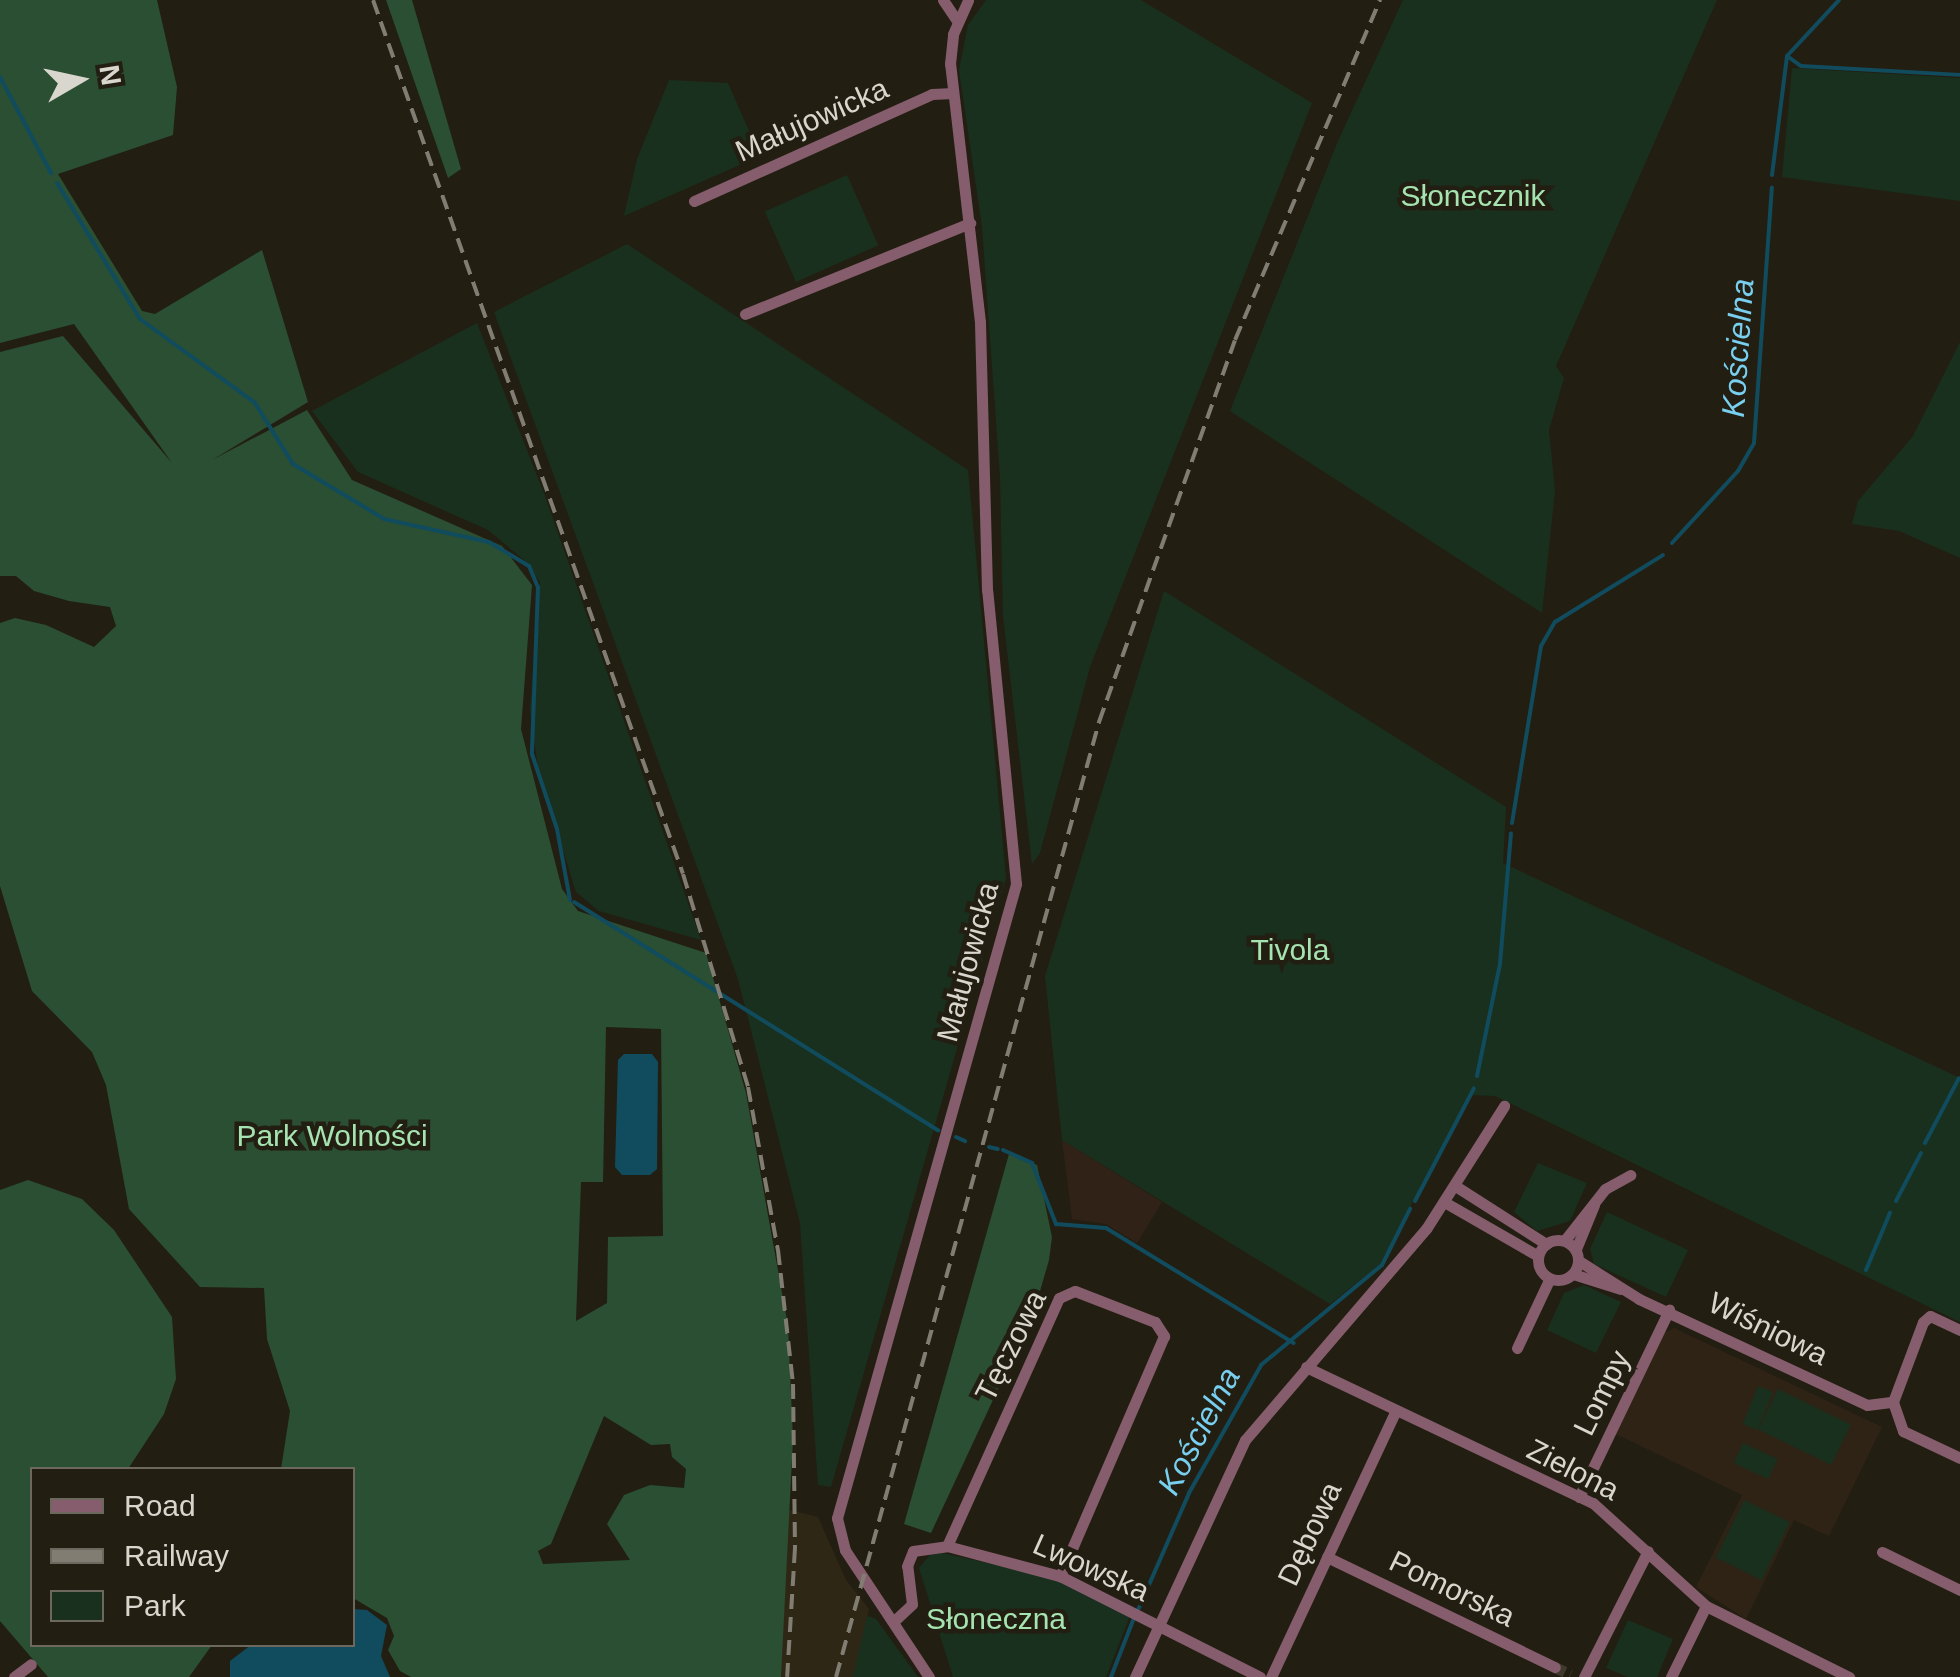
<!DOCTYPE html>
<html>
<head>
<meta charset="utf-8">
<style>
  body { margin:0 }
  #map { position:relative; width:1960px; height:1677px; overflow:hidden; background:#231e12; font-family:Arial,sans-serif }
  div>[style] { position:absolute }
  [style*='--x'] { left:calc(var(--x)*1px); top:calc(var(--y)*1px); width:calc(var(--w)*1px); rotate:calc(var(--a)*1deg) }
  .built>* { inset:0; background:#2f2715 }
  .industrial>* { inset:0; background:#312217 }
  .education>* { inset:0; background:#2f2315 }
  .green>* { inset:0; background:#19301e; transform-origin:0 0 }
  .forest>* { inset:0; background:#2a4f32 }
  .water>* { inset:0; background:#104c5e }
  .stream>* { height:4px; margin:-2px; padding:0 2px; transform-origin:2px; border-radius:2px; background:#104c5e }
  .minor-tunnel>* { height:11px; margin-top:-5.5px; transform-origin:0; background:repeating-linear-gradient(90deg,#3e3a2e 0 11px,transparent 0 16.5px) }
  .minor>* { height:11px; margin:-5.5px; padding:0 5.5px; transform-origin:5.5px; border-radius:5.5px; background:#855d6c }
  .minor>.ring { margin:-5.5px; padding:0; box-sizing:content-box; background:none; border:11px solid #855d6c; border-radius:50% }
  .rail>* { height:4px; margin-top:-2px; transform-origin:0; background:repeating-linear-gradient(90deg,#817d73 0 15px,transparent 0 23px) }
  span { translate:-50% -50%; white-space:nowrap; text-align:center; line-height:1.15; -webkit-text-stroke:9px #231e12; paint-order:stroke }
  .street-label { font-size:30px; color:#d9d6ce }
  .park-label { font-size:30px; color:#a5e4b0 }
  .water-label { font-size:32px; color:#78cfef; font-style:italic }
  .legend { position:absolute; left:30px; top:1467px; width:325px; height:180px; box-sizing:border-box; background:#231e12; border:2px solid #6c685d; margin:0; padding:12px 18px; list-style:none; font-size:30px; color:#d9d6ce }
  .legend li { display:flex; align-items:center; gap:20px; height:50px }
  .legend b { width:50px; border:2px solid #6c685d }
  .north { position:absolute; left:30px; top:30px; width:100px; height:100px; -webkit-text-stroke:8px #231e12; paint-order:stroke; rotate:81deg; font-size:28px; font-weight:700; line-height:40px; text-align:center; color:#d9d6ce }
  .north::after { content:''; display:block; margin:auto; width:35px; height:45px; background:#d9d6ce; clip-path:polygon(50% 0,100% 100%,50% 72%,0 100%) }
</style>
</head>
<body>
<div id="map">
  <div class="built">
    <div style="clip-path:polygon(778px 1507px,818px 1517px,846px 1580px,869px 1609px,854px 1677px,764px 1677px)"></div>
  </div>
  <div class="industrial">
    <div style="clip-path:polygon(1062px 1140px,1162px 1202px,1137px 1243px,1106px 1224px,1072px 1219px)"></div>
  </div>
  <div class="education">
    <div style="clip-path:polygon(1674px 1328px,1882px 1427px,1829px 1536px,1794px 1520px,1746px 1619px,1696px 1587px,1742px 1495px,1616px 1434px,1664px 1333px)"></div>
  </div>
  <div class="green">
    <div style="clip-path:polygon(986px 0,1141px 0,1312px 103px,1090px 667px,1040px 853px,1032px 864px,1003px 616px,1000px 477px,982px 227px,959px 70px,968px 25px)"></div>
    <div style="clip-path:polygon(1403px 0,1717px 0,1556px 366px,1564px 378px,1549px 430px,1555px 491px,1542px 613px,1230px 411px,1338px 141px)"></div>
    <div style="clip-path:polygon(1792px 68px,1960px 78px,1960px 201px,1782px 177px)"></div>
    <div style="clip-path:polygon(669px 80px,728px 83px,760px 156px,624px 216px,637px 159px)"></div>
    <div style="left:847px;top:175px;width:77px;height:90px;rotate:66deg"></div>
    <div style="clip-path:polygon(627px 244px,968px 470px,1006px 878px,831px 1487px,818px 1485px,800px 1223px,738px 979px,494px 312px)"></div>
    <div style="clip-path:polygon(477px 323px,545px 496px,701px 940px,599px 911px,576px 892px,538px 768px,530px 710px,540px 582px,524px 560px,488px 530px,358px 472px,312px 411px)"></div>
    <div style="clip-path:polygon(1960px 342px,1960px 558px,1899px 531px,1852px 524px,1858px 501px,1913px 436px)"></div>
    <div style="clip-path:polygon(1164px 591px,1506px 807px,1503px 863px,1960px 1078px,1960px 1322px,1495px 1096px,1469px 1095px,1380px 1264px,1330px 1304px,1062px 1140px,1045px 976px)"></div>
    <div style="clip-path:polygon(1538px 1163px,1587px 1183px,1570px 1221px,1537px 1231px,1514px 1212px)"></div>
    <div style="clip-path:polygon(1607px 1212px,1688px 1250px,1666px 1297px,1594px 1264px,1590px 1249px)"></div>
    <div style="clip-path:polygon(1584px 1285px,1621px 1302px,1596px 1353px,1547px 1330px,1564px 1293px)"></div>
    <div style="left:1758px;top:1386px;width:16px;height:41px;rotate:22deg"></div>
    <div style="left:1778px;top:1389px;width:81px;height:45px;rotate:26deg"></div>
    <div style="left:1743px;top:1443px;width:38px;height:22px;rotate:25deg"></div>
    <div style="left:1744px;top:1500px;width:51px;height:64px;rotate:26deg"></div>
    <div style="clip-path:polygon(933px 1551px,1056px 1578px,1130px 1616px,1106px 1677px,953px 1677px,919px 1568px)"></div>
    <div style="clip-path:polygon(867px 1616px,876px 1619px,918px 1677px,853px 1677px)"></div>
    <div style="clip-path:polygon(1628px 1620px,1673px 1639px,1657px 1677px,1628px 1677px,1606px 1668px)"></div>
  </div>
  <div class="forest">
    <div style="clip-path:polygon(evenodd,0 0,157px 0,177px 87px,173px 135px,58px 174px,142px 311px,155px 314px,262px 250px,308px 402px,212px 460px,307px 410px,352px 480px,502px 546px,532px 585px,521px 729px,562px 889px,578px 911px,706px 953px,746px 1093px,788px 1326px,793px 1439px,781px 1677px,411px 1677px,400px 1671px,388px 1650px,394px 1636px,387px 1618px,353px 1598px,352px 1470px,281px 1469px,290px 1411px,267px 1339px,264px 1288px,200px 1287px,129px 1209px,106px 1085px,92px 1052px,32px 991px,0 886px,0 623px,15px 618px,46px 625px,94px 647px,116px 626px,110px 607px,69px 601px,34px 591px,16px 576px,0 576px,0 352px,63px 336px,172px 463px,74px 324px,0 343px,0 0,606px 1027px,661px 1029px,663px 1236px,608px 1237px,607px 1303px,576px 1321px,581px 1182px,603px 1182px,606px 1027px,0 0,604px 1416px,651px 1445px,670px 1444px,672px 1457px,686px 1469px,684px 1488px,650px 1485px,624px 1495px,607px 1524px,630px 1560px,543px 1564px,538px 1551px,551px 1544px,604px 1416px)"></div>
    <div style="clip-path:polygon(386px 0,412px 0,461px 169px,448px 178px)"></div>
    <div style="clip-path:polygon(1009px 1154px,1037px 1165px,1052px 1237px,1049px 1260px,1034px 1312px,931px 1533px,904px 1524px)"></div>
    <div style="clip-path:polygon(28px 1180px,82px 1199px,114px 1230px,172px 1317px,176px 1379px,164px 1414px,128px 1469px,32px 1470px,32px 1644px,212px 1645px,189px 1677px,48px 1677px,0 1621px,0 1190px)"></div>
  </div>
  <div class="water">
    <div style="clip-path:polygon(624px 1054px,652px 1054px,658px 1062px,657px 1169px,650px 1175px,622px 1175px,615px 1167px,618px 1060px)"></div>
    <div style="clip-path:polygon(353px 1609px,367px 1610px,387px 1625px,381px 1656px,390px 1677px,230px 1677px,230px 1661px,251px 1645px,352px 1644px)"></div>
  </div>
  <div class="stream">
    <div style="--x:1787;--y:56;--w:17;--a:36"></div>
    <div style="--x:1801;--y:66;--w:159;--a:3.2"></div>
    <div style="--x:0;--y:77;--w:109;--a:62"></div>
    <div style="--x:1772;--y:175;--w:120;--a:-82.8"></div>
    <div style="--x:1787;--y:56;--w:76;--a:-47.1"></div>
    <div style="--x:57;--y:183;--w:159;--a:58.6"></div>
    <div style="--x:140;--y:319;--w:142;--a:36.1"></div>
    <div style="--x:255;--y:403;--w:72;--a:58.1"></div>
    <div style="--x:293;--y:464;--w:106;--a:31.1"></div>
    <div style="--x:384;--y:519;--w:107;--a:12.4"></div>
    <div style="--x:489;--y:542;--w:47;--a:31"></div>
    <div style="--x:529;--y:566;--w:23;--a:67"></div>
    <div style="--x:538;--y:587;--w:167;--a:92.1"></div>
    <div style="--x:532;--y:754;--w:79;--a:71.6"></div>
    <div style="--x:557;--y:829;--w:72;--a:79.6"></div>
    <div style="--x:1672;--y:543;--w:98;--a:-47.5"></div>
    <div style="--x:1738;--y:471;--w:32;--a:-60"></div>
    <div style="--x:1754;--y:443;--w:256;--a:-86"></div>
    <div style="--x:1512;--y:823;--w:179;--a:-80.7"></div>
    <div style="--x:1541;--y:646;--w:28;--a:-60"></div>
    <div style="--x:1555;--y:622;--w:127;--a:-31.8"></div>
    <div style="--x:574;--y:902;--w:430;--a:32.1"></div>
    <div style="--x:1477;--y:1076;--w:114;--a:-78.4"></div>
    <div style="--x:1500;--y:964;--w:131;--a:-85.2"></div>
    <div style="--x:956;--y:1137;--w:10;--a:24"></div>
    <div style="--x:1925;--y:1143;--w:73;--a:-62.4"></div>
    <div style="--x:989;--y:1147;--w:9;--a:13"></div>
    <div style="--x:1003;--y:1150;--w:32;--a:24"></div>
    <div style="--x:1032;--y:1163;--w:66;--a:68.5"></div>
    <div style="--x:1056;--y:1224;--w:50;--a:4.6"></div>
    <div style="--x:1106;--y:1228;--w:220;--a:31.5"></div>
    <div style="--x:1415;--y:1201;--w:127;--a:-62.4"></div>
    <div style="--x:1896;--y:1201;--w:54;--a:-62.5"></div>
    <div style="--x:1866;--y:1270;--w:62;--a:-67.2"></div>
    <div style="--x:1138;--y:1610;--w:128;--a:-66.4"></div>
    <div style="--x:1189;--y:1493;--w:147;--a:-60.6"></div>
    <div style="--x:1261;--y:1365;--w:157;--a:-39.6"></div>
    <div style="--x:1382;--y:1265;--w:63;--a:-63.4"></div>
    <div style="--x:1111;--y:1677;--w:63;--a:-68.7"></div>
  </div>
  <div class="minor-tunnel">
    <div style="--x:1555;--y:1667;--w:17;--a:25"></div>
  </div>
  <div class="minor">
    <div style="--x:943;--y:0;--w:25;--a:56"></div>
    <div style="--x:694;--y:201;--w:261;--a:-24.2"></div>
    <div style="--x:932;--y:94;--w:21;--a:-3"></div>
    <div style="--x:745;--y:314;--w:243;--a:-22"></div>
    <div style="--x:1457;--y:1187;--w:106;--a:32.6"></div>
    <div style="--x:1446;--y:1203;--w:106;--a:29.9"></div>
    <div class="ring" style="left:1538px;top:1240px;width:29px;height:29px"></div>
    <div style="--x:1565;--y:1240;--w:65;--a:-51.9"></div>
    <div style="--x:1605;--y:1189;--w:29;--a:-29"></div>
    <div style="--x:1576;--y:1249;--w:48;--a:-67.8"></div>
    <div style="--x:1579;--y:1261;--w:71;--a:32.3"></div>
    <div style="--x:1639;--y:1299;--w:251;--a:24.9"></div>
    <div style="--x:1867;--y:1405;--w:26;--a:-7"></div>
    <div style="--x:1573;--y:1274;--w:50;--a:17.4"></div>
    <div style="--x:1960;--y:1330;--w:33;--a:-155"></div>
    <div style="--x:1930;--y:1316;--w:9;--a:139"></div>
    <div style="--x:1923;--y:1322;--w:85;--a:110.6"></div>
    <div style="--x:1893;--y:1402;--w:31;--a:71"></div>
    <div style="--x:1903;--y:1431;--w:63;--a:25.3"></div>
    <div style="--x:1517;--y:1348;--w:77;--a:-64.8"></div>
    <div style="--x:1306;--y:1367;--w:318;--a:25.4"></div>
    <div style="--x:1593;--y:1503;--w:153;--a:42.3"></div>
    <div style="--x:1706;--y:1606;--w:160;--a:26.4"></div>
    <div style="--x:1579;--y:1497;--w:208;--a:-64.3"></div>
    <div style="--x:947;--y:1546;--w:272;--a:-65.7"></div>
    <div style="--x:1059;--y:1298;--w:17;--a:-24"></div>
    <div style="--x:1075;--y:1291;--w:86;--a:21.2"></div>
    <div style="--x:1155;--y:1322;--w:17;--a:57"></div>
    <div style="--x:1164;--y:1336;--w:262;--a:113.4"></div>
    <div style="--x:1882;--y:1552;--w:87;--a:26"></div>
    <div style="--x:1327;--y:1557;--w:253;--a:25.8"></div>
    <div style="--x:893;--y:1622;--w:26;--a:-43"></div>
    <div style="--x:912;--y:1604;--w:38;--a:-97"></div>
    <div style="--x:907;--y:1566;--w:16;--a:-68"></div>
    <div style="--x:913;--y:1551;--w:34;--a:-8"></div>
    <div style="--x:947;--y:1546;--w:117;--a:14.9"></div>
    <div style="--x:1060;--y:1576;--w:224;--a:26.8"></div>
    <div style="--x:14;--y:1677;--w:21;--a:-37"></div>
    <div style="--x:929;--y:1677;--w:152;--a:-123.5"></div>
    <div style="--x:845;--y:1550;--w:33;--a:-104"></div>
    <div style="--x:837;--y:1518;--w:659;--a:-74.23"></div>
    <div style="--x:1016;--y:884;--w:295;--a:-95.6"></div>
    <div style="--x:987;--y:590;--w:268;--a:-91.5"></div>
    <div style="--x:980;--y:322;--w:260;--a:-96.6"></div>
    <div style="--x:950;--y:64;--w:30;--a:-84"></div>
    <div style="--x:953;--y:34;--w:37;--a:-66"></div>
    <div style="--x:1135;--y:1677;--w:261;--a:-65.1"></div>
    <div style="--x:1245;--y:1440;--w:278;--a:-49.4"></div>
    <div style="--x:1426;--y:1229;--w:146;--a:-57.6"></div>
    <div style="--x:1271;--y:1677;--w:293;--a:-64.9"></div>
    <div style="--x:1584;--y:1677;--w:141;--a:-63.1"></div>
    <div style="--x:1671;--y:1677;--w:79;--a:-63.8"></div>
  </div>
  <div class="rail">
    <div style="--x:373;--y:0;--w:927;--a:70.47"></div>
    <div style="--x:683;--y:874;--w:223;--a:73"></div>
    <div style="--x:748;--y:1087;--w:166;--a:79.6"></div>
    <div style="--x:778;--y:1250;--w:135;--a:83.6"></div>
    <div style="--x:793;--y:1384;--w:164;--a:89.3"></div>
    <div style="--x:795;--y:1548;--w:129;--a:93.5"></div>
    <div style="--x:836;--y:1677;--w:991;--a:-74.6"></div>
    <div style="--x:1099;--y:722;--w:405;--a:-70.4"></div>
    <div style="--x:1235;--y:340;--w:370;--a:-66.9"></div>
  </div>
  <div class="street-label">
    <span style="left:812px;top:120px;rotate:-24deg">Małujowicka</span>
    <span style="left:968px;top:962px;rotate:-75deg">Małujowicka</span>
    <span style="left:1768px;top:1329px;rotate:26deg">Wiśniowa</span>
    <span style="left:1011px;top:1346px;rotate:-63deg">Tęczowa</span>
    <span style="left:1602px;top:1393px;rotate:-64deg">Lompy</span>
    <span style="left:1573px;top:1470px;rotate:27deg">Zielona</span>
    <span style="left:1310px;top:1534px;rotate:-65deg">Dębowa</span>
    <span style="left:1091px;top:1568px;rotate:24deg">Lwowska</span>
    <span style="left:1452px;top:1589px;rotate:26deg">Pomorska</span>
  </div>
  <div class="park-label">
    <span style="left:1473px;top:196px">Słonecznik</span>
    <span style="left:1290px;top:950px">Tivola</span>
    <span style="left:332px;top:1136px">Park Wolności</span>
    <span style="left:996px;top:1619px">Słoneczna</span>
  </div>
  <div class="water-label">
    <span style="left:1738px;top:348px;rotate:-86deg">Kościelna</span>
    <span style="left:1199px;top:1431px;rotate:-62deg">Kościelna</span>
  </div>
  <ul class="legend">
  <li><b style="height:12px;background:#855d6c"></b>Road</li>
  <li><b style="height:12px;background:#817d73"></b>Railway</li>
  <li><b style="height:28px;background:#19301e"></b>Park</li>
  </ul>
  <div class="north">N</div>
</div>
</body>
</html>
